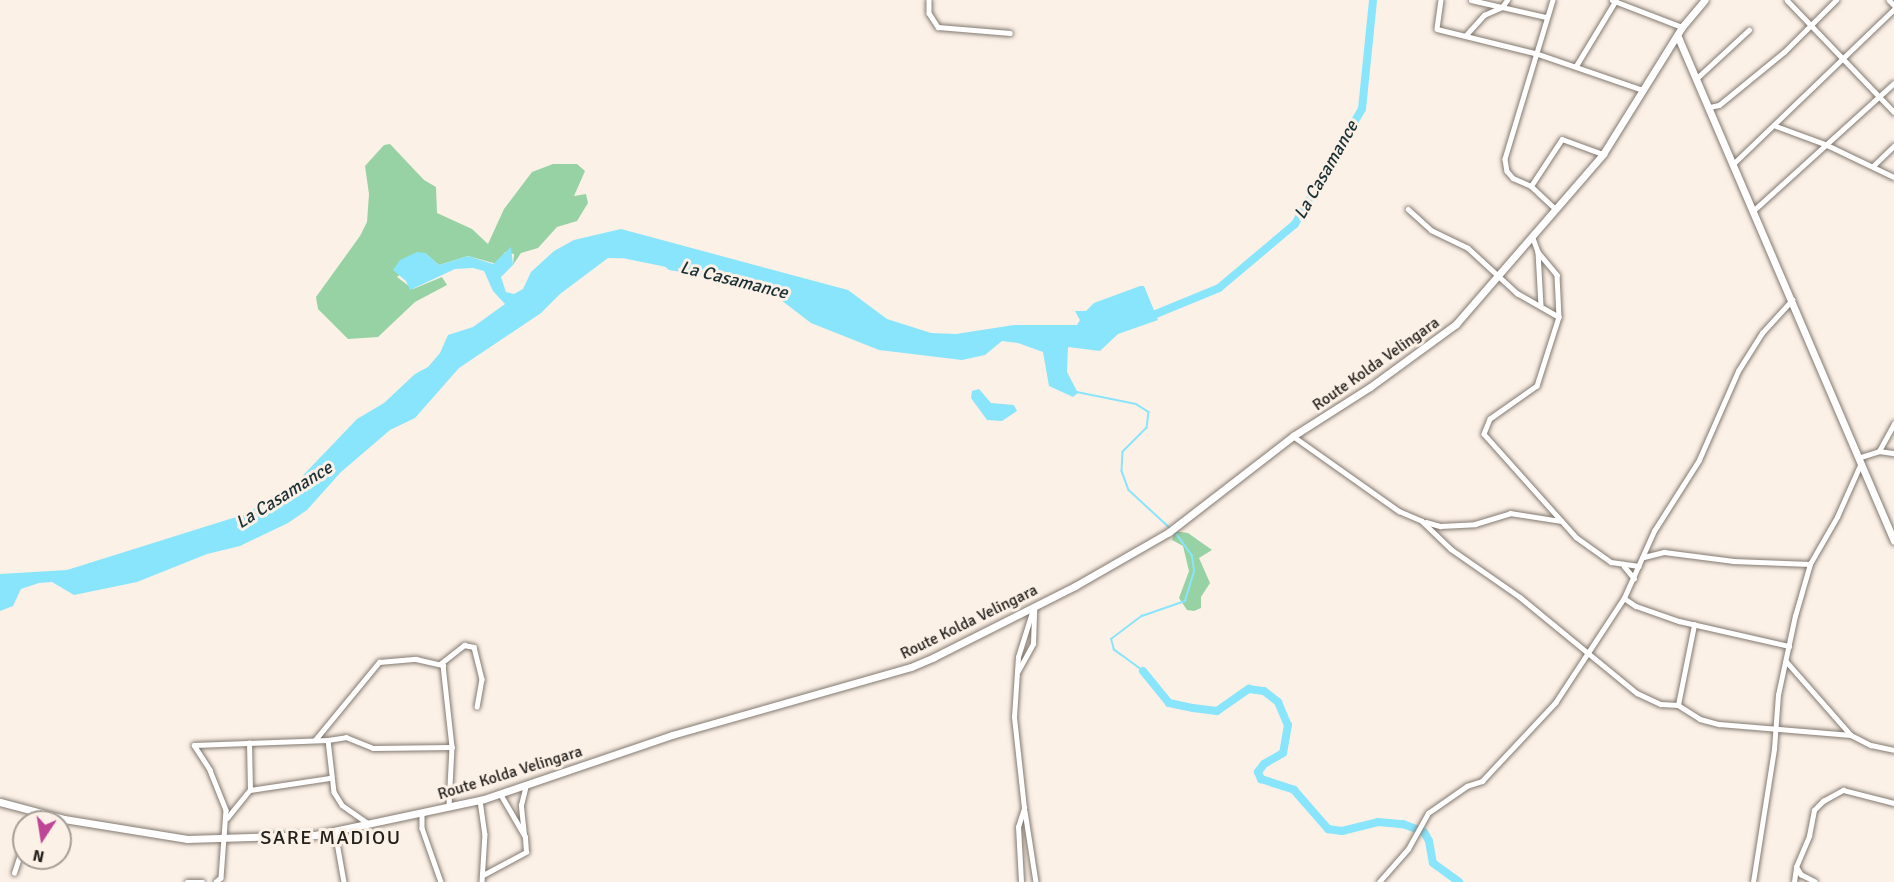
<!DOCTYPE html>
<html>
<head>
<meta charset="utf-8">
<style>
  body { margin:0 }
  #map { position:relative; width:1894px; height:882px; overflow:hidden; background:#fcf1e7; font-family:Signika,sans-serif }
  div>[style] { position:absolute }
  [style*='--x'] { left:calc(var(--x)*1px); top:calc(var(--y)*1px); width:calc(var(--w)*1px); rotate:calc(var(--a)*1deg) }
  .green>* { inset:0; background:#97d2a4 }
  .water>* { inset:0; background:#89e5fb }
  .stream>* { height:1.5px; margin:-0.75px; padding:0 0.75px; transform-origin:0.75px; border-radius:0.75px; background:#89e5fb }
  .river>* { height:8px; margin:-4px; padding:0 4px; transform-origin:4px; border-radius:4px; background:#89e5fb }
  .roads { filter:drop-shadow(0 0 2px #827970) drop-shadow(0 0 2px #827970) }
  .minor>* { height:4.5px; margin:-2.25px; padding:0 2.25px; transform-origin:2.25px; border-radius:2.25px; background:#fff }
  .secondary>* { height:7px; margin:-3.5px; padding:0 3.5px; transform-origin:3.5px; border-radius:3.5px; background:#fff }
  span { translate:-50% -50%; white-space:nowrap; text-align:center; line-height:1.15; -webkit-text-stroke:6px #fcf1e7; paint-order:stroke }
  .street-label { font-size:16px; color:#24211d }
  .water-label { font-size:18px; color:#1b3136; font-style:italic }
  .quarter-label { font-size:20px; color:#24211d; letter-spacing:1.5px }
  .north { position:absolute; left:12px; top:810px; width:60px; height:60px; box-sizing:border-box; background:#fcf1e7; border:2px solid #a69e96; border-radius:50%; rotate:192deg; font-size:16px; font-weight:700; line-height:24px; text-align:center; color:#24211d }
  .north::after { content:''; display:block; margin:auto; width:21px; height:27px; background:#bf4597; clip-path:polygon(50% 0,100% 100%,50% 72%,0 100%) }
</style>
</head>
<body>
<div id="map">
  <div class="green">
    <div style="clip-path:polygon(390px 144px,424px 180px,436px 187px,437px 213px,472px 229px,488px 244px,504px 209px,532px 172px,553px 164px,577px 164px,585px 171px,574px 196px,586px 194px,588px 203px,577px 221px,557px 227px,538px 248px,521px 253px,513px 265px,514px 254px,505px 252px,497px 264px,468px 256px,439px 265px,425px 253px,397px 277px,413px 289px,442px 277px,447px 285px,415px 302px,378px 337px,348px 339px,318px 309px,316px 297px,360px 236px,367px 222px,369px 194px,365px 166px,384px 145px)"></div>
    <div style="clip-path:polygon(1174px 531px,1188px 533px,1212px 550px,1199px 558px,1210px 583px,1201px 597px,1201px 608px,1194px 611px,1187px 610px,1179px 598px,1189px 571px,1183px 546px,1172px 540px)"></div>
  </div>
  <div class="water">
    <div style="clip-path:polygon(621px 229px,848px 290px,887px 319px,931px 333px,956px 334px,1014px 325px,1077px 325px,1080px 320px,1075px 311px,1086px 311px,1094px 303px,1140px 286px,1144px 286px,1158px 320px,1118px 334px,1100px 351px,1068px 347px,1067px 372px,1078px 393px,1073px 397px,1049px 386px,1043px 352px,1018px 343px,1002px 341px,985px 355px,962px 360px,879px 350px,811px 323px,777px 297px,729px 280px,669px 270px,656px 259px,608px 258px,560px 294px,541px 313px,459px 368px,415px 418px,390px 430px,341px 472px,307px 510px,288px 523px,240px 546px,207px 554px,137px 582px,74px 595px,52px 582px,39px 583px,21px 589px,13px 606px,0 611px,0 574px,67px 570px,265px 508px,288px 491px,357px 419px,384px 403px,415px 374px,428px 367px,440px 353px,448px 335px,473px 327px,505px 304px,493px 291px,484px 271px,473px 268px,455px 269px,410px 290px,406px 281px,393px 270px,400px 260px,417px 252px,425px 253px,439px 265px,468px 256px,493px 264px,511px 247px,513px 265px,501px 277px,506px 292px,514px 294px,523px 289px,531px 272px,554px 251px,574px 240px)"></div>
    <div style="clip-path:polygon(979px 389px,991px 403px,1014px 405px,1017px 411px,1002px 421px,987px 420px,971px 398px,972px 391px)"></div>
  </div>
  <div class="stream">
    <div style="--x:1077;--y:392;--w:60;--a:11.5"></div>
    <div style="--x:1136;--y:404;--w:15;--a:32"></div>
    <div style="--x:1149;--y:412;--w:16;--a:97"></div>
    <div style="--x:1147;--y:428;--w:34;--a:135"></div>
    <div style="--x:1123;--y:452;--w:19;--a:93"></div>
    <div style="--x:1122;--y:471;--w:20;--a:70"></div>
    <div style="--x:1129;--y:490;--w:56;--a:42.8"></div>
    <div style="--x:1143;--y:671;--w:36;--a:-144"></div>
    <div style="--x:1114;--y:650;--w:11;--a:-105"></div>
    <div style="--x:1111;--y:639;--w:39;--a:-37"></div>
    <div style="--x:1142;--y:616;--w:46;--a:-19.2"></div>
    <div style="--x:1185;--y:601;--w:31;--a:-73"></div>
    <div style="--x:1194;--y:571;--w:15;--a:-98"></div>
    <div style="--x:1192;--y:556;--w:31;--a:-126"></div>
  </div>
  <div class="river">
    <div style="--x:628;--y:255;--w:45;--a:11.6"></div>
    <div style="--x:1146;--y:318;--w:79;--a:-22.3"></div>
    <div style="--x:1219;--y:288;--w:99;--a:-40.1"></div>
    <div style="--x:1295;--y:224;--w:133;--a:-59.8"></div>
    <div style="--x:1362;--y:109;--w:110;--a:-84.2"></div>
    <div style="--x:253;--y:514;--w:42;--a:-30.3"></div>
    <div style="--x:1143;--y:671;--w:41;--a:50.9"></div>
    <div style="--x:1169;--y:703;--w:25;--a:12"></div>
    <div style="--x:1193;--y:708;--w:24;--a:7"></div>
    <div style="--x:1217;--y:711;--w:39;--a:-35"></div>
    <div style="--x:1249;--y:689;--w:15;--a:8"></div>
    <div style="--x:1264;--y:691;--w:18;--a:38"></div>
    <div style="--x:1278;--y:702;--w:25;--a:67"></div>
    <div style="--x:1288;--y:725;--w:28;--a:100"></div>
    <div style="--x:1283;--y:753;--w:22;--a:150"></div>
    <div style="--x:1264;--y:764;--w:10;--a:127"></div>
    <div style="--x:1258;--y:772;--w:8;--a:67"></div>
    <div style="--x:1261;--y:779;--w:35;--a:18"></div>
    <div style="--x:1294;--y:790;--w:52;--a:48.9"></div>
    <div style="--x:1328;--y:829;--w:14;--a:8"></div>
    <div style="--x:1342;--y:831;--w:37;--a:-14"></div>
    <div style="--x:1378;--y:822;--w:25;--a:5"></div>
    <div style="--x:1403;--y:824;--w:22;--a:21"></div>
    <div style="--x:1424;--y:832;--w:10;--a:61"></div>
    <div style="--x:1429;--y:841;--w:22;--a:80"></div>
    <div style="--x:1433;--y:863;--w:32;--a:36"></div>
  </div>
  <div class="roads">
    <div class="minor">
      <div style="--x:929;--y:0;--w:13;--a:90"></div>
      <div style="--x:929;--y:13;--w:17;--a:57"></div>
      <div style="--x:938;--y:27;--w:72;--a:4.8"></div>
      <div style="--x:1441;--y:0;--w:29;--a:98"></div>
      <div style="--x:1437;--y:29;--w:101;--a:13.8"></div>
      <div style="--x:1535;--y:53;--w:114;--a:18.9"></div>
      <div style="--x:1471;--y:0;--w:77;--a:12.8"></div>
      <div style="--x:1553;--y:0;--w:166;--a:106.8"></div>
      <div style="--x:1505;--y:159;--w:12;--a:81"></div>
      <div style="--x:1507;--y:171;--w:9;--a:49"></div>
      <div style="--x:1513;--y:178;--w:20;--a:24"></div>
      <div style="--x:1531;--y:186;--w:34;--a:43"></div>
      <div style="--x:1612;--y:0;--w:75;--a:21.1"></div>
      <div style="--x:1787;--y:0;--w:155;--a:46.3"></div>
      <div style="--x:1889;--y:0;--w:7;--a:45"></div>
      <div style="--x:1466;--y:35;--w:27;--a:-48"></div>
      <div style="--x:1484;--y:15;--w:20;--a:-24"></div>
      <div style="--x:1502;--y:7;--w:9;--a:-54"></div>
      <div style="--x:1576;--y:66;--w:77;--a:-58.8"></div>
      <div style="--x:1696;--y:79;--w:72;--a:-42.8"></div>
      <div style="--x:1710;--y:107;--w:9;--a:-13"></div>
      <div style="--x:1719;--y:105;--w:84;--a:-39.2"></div>
      <div style="--x:1784;--y:52;--w:74;--a:-45"></div>
      <div style="--x:1776;--y:126;--w:52;--a:20.2"></div>
      <div style="--x:1825;--y:144;--w:76;--a:25.6"></div>
      <div style="--x:1733;--y:164;--w:223;--a:-43.9"></div>
      <div style="--x:1873;--y:166;--w:29;--a:-44"></div>
      <div style="--x:1531;--y:186;--w:56;--a:-56.6"></div>
      <div style="--x:1562;--y:139;--w:44;--a:20.1"></div>
      <div style="--x:1408;--y:209;--w:31;--a:42"></div>
      <div style="--x:1431;--y:230;--w:41;--a:25.9"></div>
      <div style="--x:1468;--y:248;--w:67;--a:42.6"></div>
      <div style="--x:1517;--y:293;--w:48;--a:29.7"></div>
      <div style="--x:1559;--y:317;--w:72;--a:107.7"></div>
      <div style="--x:1537;--y:386;--w:57;--a:144.9"></div>
      <div style="--x:1490;--y:419;--w:16;--a:112"></div>
      <div style="--x:1484;--y:434;--w:138;--a:48.2"></div>
      <div style="--x:1576;--y:537;--w:43;--a:35.5"></div>
      <div style="--x:1611;--y:562;--w:28;--a:8"></div>
      <div style="--x:1753;--y:211;--w:190;--a:-42.2"></div>
      <div style="--x:1533;--y:238;--w:15;--a:70"></div>
      <div style="--x:1538;--y:252;--w:30;--a:50"></div>
      <div style="--x:1557;--y:275;--w:42;--a:87.3"></div>
      <div style="--x:1538;--y:252;--w:53;--a:86.8"></div>
      <div style="--x:1293;--y:436;--w:130;--a:35.3"></div>
      <div style="--x:1399;--y:511;--w:25;--a:23"></div>
      <div style="--x:1422;--y:521;--w:40;--a:44"></div>
      <div style="--x:1451;--y:549;--w:84;--a:34.8"></div>
      <div style="--x:1520;--y:597;--w:151;--a:39.4"></div>
      <div style="--x:1637;--y:693;--w:26;--a:25"></div>
      <div style="--x:1661;--y:704;--w:17;--a:3"></div>
      <div style="--x:1678;--y:705;--w:26;--a:32"></div>
      <div style="--x:1700;--y:719;--w:20;--a:15"></div>
      <div style="--x:1719;--y:724;--w:132;--a:4.8"></div>
      <div style="--x:1851;--y:735;--w:22;--a:27"></div>
      <div style="--x:1871;--y:745;--w:24;--a:12"></div>
      <div style="--x:1879;--y:451;--w:31;--a:-61"></div>
      <div style="--x:1858;--y:458;--w:22;--a:-18"></div>
      <div style="--x:1879;--y:451;--w:15;--a:8"></div>
      <div style="--x:1426;--y:522;--w:15;--a:16"></div>
      <div style="--x:1440;--y:526;--w:35;--a:-3"></div>
      <div style="--x:1475;--y:524;--w:37;--a:-17"></div>
      <div style="--x:1510;--y:513;--w:52;--a:8.9"></div>
      <div style="--x:1644;--y:557;--w:21;--a:-14"></div>
      <div style="--x:1664;--y:552;--w:70;--a:7.4"></div>
      <div style="--x:1733;--y:561;--w:77;--a:2.2"></div>
      <div style="--x:1624;--y:566;--w:16;--a:50"></div>
      <div style="--x:1624;--y:598;--w:14;--a:34"></div>
      <div style="--x:1636;--y:606;--w:46;--a:19.2"></div>
      <div style="--x:1679;--y:621;--w:113;--a:12.8"></div>
      <div style="--x:1786;--y:661;--w:98;--a:48.7"></div>
      <div style="--x:440;--y:664;--w:31;--a:-38"></div>
      <div style="--x:464;--y:645;--w:10;--a:11"></div>
      <div style="--x:474;--y:647;--w:33;--a:76"></div>
      <div style="--x:482;--y:679;--w:28;--a:100"></div>
      <div style="--x:1018;--y:671;--w:31;--a:-61"></div>
      <div style="--x:1033;--y:644;--w:35;--a:-88"></div>
      <div style="--x:1678;--y:705;--w:82;--a:-78.7"></div>
      <div style="--x:315;--y:740;--w:101;--a:-50.6"></div>
      <div style="--x:379;--y:662;--w:37;--a:-5"></div>
      <div style="--x:416;--y:659;--w:28;--a:13"></div>
      <div style="--x:443;--y:665;--w:82;--a:83.7"></div>
      <div style="--x:452;--y:747;--w:60;--a:92.9"></div>
      <div style="--x:328;--y:740;--w:18;--a:-9"></div>
      <div style="--x:346;--y:737;--w:29;--a:22"></div>
      <div style="--x:373;--y:748;--w:79;--a:-0.7"></div>
      <div style="--x:194;--y:745;--w:134;--a:-2.1"></div>
      <div style="--x:328;--y:740;--w:52;--a:83.4"></div>
      <div style="--x:334;--y:792;--w:15;--a:58"></div>
      <div style="--x:342;--y:805;--w:32;--a:35"></div>
      <div style="--x:194;--y:745;--w:30;--a:57"></div>
      <div style="--x:210;--y:770;--w:43;--a:68.2"></div>
      <div style="--x:226;--y:810;--w:68;--a:94.2"></div>
      <div style="--x:221;--y:878;--w:6;--a:141"></div>
      <div style="--x:250;--y:790;--w:80;--a:-8.6"></div>
      <div style="--x:480;--y:800;--w:34;--a:82"></div>
      <div style="--x:485;--y:834;--w:48;--a:93.6"></div>
      <div style="--x:1025;--y:811;--w:72;--a:81.2"></div>
      <div style="--x:422;--y:813;--w:15;--a:90"></div>
      <div style="--x:422;--y:828;--w:57;--a:70.6"></div>
      <div style="--x:227;--y:818;--w:36;--a:-51"></div>
      <div style="--x:250;--y:790;--w:47;--a:-91.2"></div>
      <div style="--x:34;--y:822;--w:10;--a:-53"></div>
      <div style="--x:335;--y:831;--w:52;--a:80"></div>
      <div style="--x:524;--y:835;--w:30;--a:-96"></div>
      <div style="--x:521;--y:805;--w:21;--a:-76"></div>
      <div style="--x:14;--y:873;--w:33;--a:-72"></div>
      <div style="--x:483;--y:875;--w:49;--a:-28.1"></div>
      <div style="--x:526;--y:852;--w:15;--a:-94"></div>
      <div style="--x:525;--y:837;--w:50;--a:-120.2"></div>
      <div style="--x:187;--y:882;--w:16;--a:0"></div>
      <div style="--x:1021;--y:882;--w:55;--a:-93.1"></div>
      <div style="--x:1018;--y:827;--w:20;--a:-72"></div>
      <div style="--x:1024;--y:808;--w:92;--a:-96.3"></div>
      <div style="--x:1014;--y:717;--w:60;--a:-86.2"></div>
      <div style="--x:1018;--y:657;--w:53;--a:-72.6"></div>
      <div style="--x:1379;--y:882;--w:44;--a:-48.7"></div>
      <div style="--x:1408;--y:849;--w:41;--a:-60.9"></div>
      <div style="--x:1428;--y:813;--w:47;--a:-34.7"></div>
      <div style="--x:1467;--y:786;--w:16;--a:-18"></div>
      <div style="--x:1482;--y:781;--w:107;--a:-46.9"></div>
      <div style="--x:1555;--y:703;--w:126;--a:-56.7"></div>
      <div style="--x:1624;--y:598;--w:73;--a:-65.9"></div>
      <div style="--x:1654;--y:531;--w:84;--a:-57.6"></div>
      <div style="--x:1699;--y:460;--w:97;--a:-66.3"></div>
      <div style="--x:1738;--y:371;--w:45;--a:-57.7"></div>
      <div style="--x:1762;--y:333;--w:45;--a:-47.7"></div>
      <div style="--x:1753;--y:882;--w:135;--a:-81"></div>
      <div style="--x:1774;--y:749;--w:54;--a:-85.8"></div>
      <div style="--x:1778;--y:695;--w:81;--a:-77.9"></div>
      <div style="--x:1795;--y:616;--w:54;--a:-73.9"></div>
      <div style="--x:1810;--y:564;--w:54;--a:-60.1"></div>
      <div style="--x:1837;--y:517;--w:59;--a:-66"></div>
      <div style="--x:1794;--y:882;--w:15;--a:-82"></div>
      <div style="--x:1815;--y:882;--w:16;--a:-153"></div>
      <div style="--x:1801;--y:875;--w:9;--a:-122"></div>
      <div style="--x:1796;--y:867;--w:34;--a:-67"></div>
      <div style="--x:1809;--y:836;--w:26;--a:-79"></div>
      <div style="--x:1814;--y:810;--w:13;--a:-45"></div>
      <div style="--x:1823;--y:801;--w:23;--a:-29"></div>
      <div style="--x:1843;--y:790;--w:53;--a:14.3"></div>
    </div>
    <div class="secondary">
      <div style="--x:1678;--y:37;--w:548;--a:66.8"></div>
      <div style="--x:0;--y:802;--w:66;--a:14.9"></div>
      <div style="--x:64;--y:819;--w:125;--a:9.2"></div>
      <div style="--x:187;--y:839;--w:128;--a:-1.8"></div>
      <div style="--x:315;--y:835;--w:173;--a:-12"></div>
      <div style="--x:484;--y:799;--w:199;--a:-18.8"></div>
      <div style="--x:672;--y:735;--w:248;--a:-15.9"></div>
      <div style="--x:911;--y:667;--w:25;--a:-23"></div>
      <div style="--x:934;--y:657;--w:158;--a:-26.7"></div>
      <div style="--x:1075;--y:586;--w:108;--a:-29.9"></div>
      <div style="--x:1169;--y:532;--w:157;--a:-37.7"></div>
      <div style="--x:1293;--y:436;--w:91;--a:-32.5"></div>
      <div style="--x:1370;--y:387;--w:107;--a:-36.2"></div>
      <div style="--x:1456;--y:324;--w:225;--a:-49.1"></div>
      <div style="--x:1603;--y:154;--w:150;--a:-58.1"></div>
      <div style="--x:1682;--y:27;--w:35;--a:-50"></div>
    </div>
  </div>
  <div class="street-label">
    <span style="left:1376px;top:364px;rotate:-35deg">Route Kolda Velingara</span>
    <span style="left:969px;top:622px;rotate:-26deg">Route Kolda Velingara</span>
    <span style="left:510px;top:773px;rotate:-17deg">Route Kolda Velingara</span>
  </div>
  <div class="water-label">
    <span style="left:1326px;top:170px;rotate:-60deg">La Casamance</span>
    <span style="left:734px;top:280px;rotate:14deg">La Casamance</span>
    <span style="left:284px;top:495px;rotate:-32deg">La Casamance</span>
  </div>
  <div class="quarter-label">
    <span style="left:331px;top:837px">SARE MADIOU</span>
  </div>
  <div class="north">N</div>
</div>
</body>
</html>
